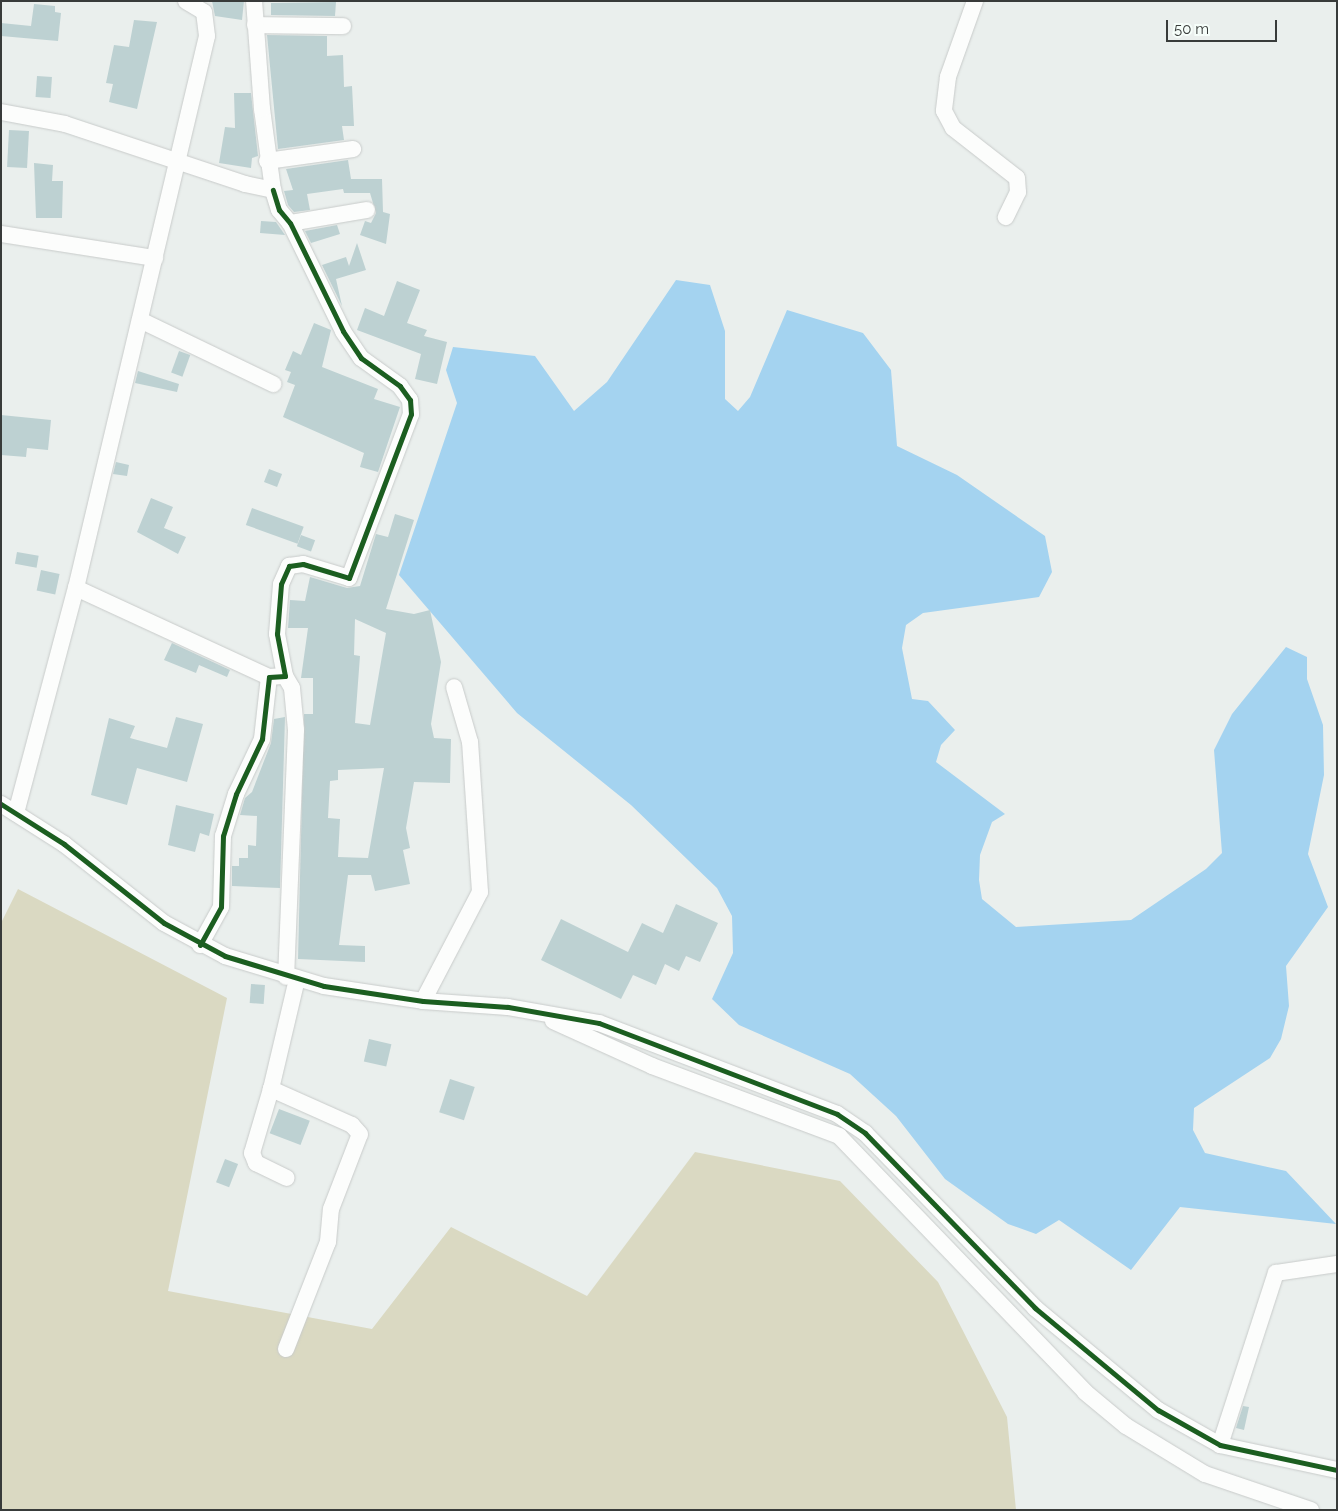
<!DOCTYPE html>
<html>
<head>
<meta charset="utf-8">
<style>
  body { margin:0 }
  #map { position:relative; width:1338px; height:1511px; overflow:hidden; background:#eaefed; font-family:Raleway,sans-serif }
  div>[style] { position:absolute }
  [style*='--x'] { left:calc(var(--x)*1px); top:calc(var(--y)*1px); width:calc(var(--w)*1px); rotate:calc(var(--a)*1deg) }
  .green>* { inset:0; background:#dad9c2 }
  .water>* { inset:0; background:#a4d3f0 }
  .building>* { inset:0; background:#bdd1d2; transform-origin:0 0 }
  .roads { filter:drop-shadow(0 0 1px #c8cbca) drop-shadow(0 0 1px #c8cbca) }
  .minor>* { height:16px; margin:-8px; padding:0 8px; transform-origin:8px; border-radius:8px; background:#fcfdfc }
  .cycleway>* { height:5px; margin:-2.5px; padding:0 2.5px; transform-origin:2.5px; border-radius:2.5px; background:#1b5e20 }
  span { translate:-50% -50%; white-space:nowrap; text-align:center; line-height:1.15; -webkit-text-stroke:4px #f6fefa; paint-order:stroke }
  .frame { position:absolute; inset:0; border:2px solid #383b3a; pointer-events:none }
  .scale { position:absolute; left:1166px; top:20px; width:111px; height:22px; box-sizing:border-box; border:2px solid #383b3a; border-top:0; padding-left:6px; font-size:15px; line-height:18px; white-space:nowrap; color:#383b3a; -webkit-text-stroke:4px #f6fefa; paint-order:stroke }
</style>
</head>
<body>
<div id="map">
  <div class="green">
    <div style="clip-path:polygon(18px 889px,227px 998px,168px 1291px,372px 1329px,451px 1227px,587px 1296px,695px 1152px,840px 1181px,938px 1282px,1007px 1417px,1016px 1510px,1px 1510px,1px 923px)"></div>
  </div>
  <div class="water">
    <div style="clip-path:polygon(676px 280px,710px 285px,725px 331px,725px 399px,738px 411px,750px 397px,787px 310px,863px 333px,891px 370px,897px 446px,957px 475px,1045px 536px,1052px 572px,1039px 597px,923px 613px,906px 625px,902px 648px,912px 699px,928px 701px,955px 730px,941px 745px,936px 762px,1005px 814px,992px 822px,980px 855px,979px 880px,982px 899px,1016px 927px,1131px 920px,1206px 869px,1222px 853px,1214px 750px,1232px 714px,1286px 647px,1307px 657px,1307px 679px,1323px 725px,1324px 775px,1308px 854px,1328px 907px,1286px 966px,1289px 1006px,1281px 1039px,1270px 1058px,1194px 1108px,1193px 1130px,1205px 1153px,1286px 1171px,1336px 1224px,1180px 1207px,1131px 1270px,1059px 1220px,1036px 1234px,1008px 1224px,945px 1179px,896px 1116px,850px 1074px,739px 1025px,712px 999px,733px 953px,732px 916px,717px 888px,631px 805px,517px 713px,399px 575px,457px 403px,446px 370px,453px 347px,535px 356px,574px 411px,607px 382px)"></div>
  </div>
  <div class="building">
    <div style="clip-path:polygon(212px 1px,244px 1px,242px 20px,215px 16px)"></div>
    <div style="clip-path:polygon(336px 2px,335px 16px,271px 15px,271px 3px)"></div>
    <div style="clip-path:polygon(34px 4px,55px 6px,55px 12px,61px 13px,58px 41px,1px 36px,1px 23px,31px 26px)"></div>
    <div style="clip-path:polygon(134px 20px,157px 22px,137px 109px,109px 102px,113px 84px,106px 83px,114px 45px,129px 47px)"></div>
    <div style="clip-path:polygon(267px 35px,327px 36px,327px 56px,343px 55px,344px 87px,352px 86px,354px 126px,342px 126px,344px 140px,278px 149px)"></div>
    <div style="left:37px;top:76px;width:15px;height:21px;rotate:4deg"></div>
    <div style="clip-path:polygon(234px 93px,251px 93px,258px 156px,252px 158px,251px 168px,219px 163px,225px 127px,235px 128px)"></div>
    <div style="left:9px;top:130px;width:20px;height:37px;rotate:3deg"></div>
    <div style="clip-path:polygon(348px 160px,351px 179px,382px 179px,383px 212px,390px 214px,386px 244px,360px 235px,365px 221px,371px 223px,376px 213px,370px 193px,344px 193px,343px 189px,307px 194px,310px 210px,294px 212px,288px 205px,284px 191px,293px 190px,286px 169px)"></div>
    <div style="clip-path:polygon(34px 163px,53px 165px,52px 181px,63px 181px,62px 218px,36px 218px)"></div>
    <div style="clip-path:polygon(261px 221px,276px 222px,285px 235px,260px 233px)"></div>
    <div style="clip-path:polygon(337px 225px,340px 234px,311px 243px,305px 231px)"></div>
    <div style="clip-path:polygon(357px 243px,366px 270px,336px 279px,342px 306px,322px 265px,346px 257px,349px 266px)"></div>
    <div style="clip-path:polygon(397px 281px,420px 290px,407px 323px,427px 330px,424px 336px,447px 342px,437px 384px,415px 379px,421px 354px,357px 330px,365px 308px,384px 316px)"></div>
    <div style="clip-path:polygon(314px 323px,331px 330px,322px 367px,378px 389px,374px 399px,400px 407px,378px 472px,360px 467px,364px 453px,283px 417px,295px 385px,287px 382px,291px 372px,285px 370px,293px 351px,301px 355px)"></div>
    <div style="left:179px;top:351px;width:12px;height:23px;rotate:20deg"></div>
    <div style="clip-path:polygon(138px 371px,179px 384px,177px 392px,135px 383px)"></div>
    <div style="clip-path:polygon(1px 415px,51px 420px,48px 450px,27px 448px,26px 457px,1px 455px)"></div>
    <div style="clip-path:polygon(116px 462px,129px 465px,127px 476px,113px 474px)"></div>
    <div style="left:269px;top:469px;width:14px;height:14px;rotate:21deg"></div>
    <div style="clip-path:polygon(151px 498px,173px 507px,164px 528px,186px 537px,178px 554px,137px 532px)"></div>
    <div style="left:252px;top:508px;width:55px;height:18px;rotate:20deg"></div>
    <div style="clip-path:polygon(evenodd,395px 514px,414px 520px,386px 609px,414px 614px,430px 610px,441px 662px,431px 724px,434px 738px,451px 739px,450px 783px,414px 782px,406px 828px,410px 848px,403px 850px,410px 884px,375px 891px,371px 875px,348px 875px,339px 945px,365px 946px,365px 962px,298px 959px,304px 714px,313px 714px,313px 678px,301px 678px,308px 628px,288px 628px,290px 600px,305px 601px,310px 577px,347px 588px,360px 586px,376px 534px,388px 537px,395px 514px,355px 619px,386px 633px,370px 725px,355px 723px,360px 656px,354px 655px,355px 619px,395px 514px,384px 768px,368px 858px,338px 857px,340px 819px,328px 818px,330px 781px,338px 780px,338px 770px,384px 768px)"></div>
    <div style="left:301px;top:535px;width:15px;height:12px;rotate:20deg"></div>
    <div style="left:17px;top:552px;width:22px;height:12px;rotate:10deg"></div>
    <div style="left:41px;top:570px;width:19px;height:21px;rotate:12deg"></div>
    <div style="clip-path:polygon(172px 643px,230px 670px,227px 677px,199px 665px,196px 673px,164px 660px)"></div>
    <div style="clip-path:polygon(176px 717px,203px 724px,187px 782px,137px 768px,127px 805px,91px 795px,109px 718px,135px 726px,130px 738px,167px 748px)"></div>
    <div style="clip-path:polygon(285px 717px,280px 888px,232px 886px,232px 866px,239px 866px,239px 858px,248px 858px,248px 845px,256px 846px,257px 816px,240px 815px,245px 798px,252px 792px,271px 743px,274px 719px)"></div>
    <div style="clip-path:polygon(176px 805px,214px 814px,209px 836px,200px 833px,195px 852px,168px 845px)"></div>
    <div style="clip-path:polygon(676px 904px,718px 923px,700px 962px,686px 956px,679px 971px,665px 964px,656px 985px,633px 975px,621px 999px,541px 960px,561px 919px,628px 952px,642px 923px,663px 933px)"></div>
    <div style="left:251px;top:984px;width:14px;height:19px;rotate:4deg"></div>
    <div style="left:369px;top:1039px;width:23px;height:23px;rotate:13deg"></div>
    <div style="left:450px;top:1079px;width:26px;height:35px;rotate:18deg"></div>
    <div style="left:279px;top:1109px;width:33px;height:26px;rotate:21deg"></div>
    <div style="left:225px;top:1159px;width:14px;height:25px;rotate:21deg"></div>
    <div style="clip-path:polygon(1243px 1406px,1249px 1407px,1244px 1430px,1236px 1428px)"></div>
  </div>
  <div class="roads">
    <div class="minor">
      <div style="--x:975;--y:1;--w:81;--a:109.6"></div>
      <div style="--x:948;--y:77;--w:34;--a:97"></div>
      <div style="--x:944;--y:111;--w:19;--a:62"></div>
      <div style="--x:953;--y:128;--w:81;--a:38"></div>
      <div style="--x:1017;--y:178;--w:14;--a:86"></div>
      <div style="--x:1018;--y:192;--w:28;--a:116"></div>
      <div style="--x:255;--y:25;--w:88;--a:0.7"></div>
      <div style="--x:1;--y:112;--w:65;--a:10.6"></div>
      <div style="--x:65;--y:124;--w:190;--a:18.4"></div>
      <div style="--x:245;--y:184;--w:29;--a:12"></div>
      <div style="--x:273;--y:190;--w:82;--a:-97.7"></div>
      <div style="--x:262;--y:109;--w:108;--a:-94.2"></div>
      <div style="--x:267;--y:161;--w:87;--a:-7.9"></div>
      <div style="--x:290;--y:223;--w:78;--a:-9.6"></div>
      <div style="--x:1;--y:234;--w:156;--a:8.9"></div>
      <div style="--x:140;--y:320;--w:148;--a:25.7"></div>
      <div style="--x:76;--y:588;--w:213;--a:24.8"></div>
      <div style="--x:285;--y:676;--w:14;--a:60"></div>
      <div style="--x:292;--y:688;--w:42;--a:84.6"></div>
      <div style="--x:296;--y:730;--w:247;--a:92.3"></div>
      <div style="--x:1;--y:804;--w:75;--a:32.4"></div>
      <div style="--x:64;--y:844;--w:127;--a:38.3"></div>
      <div style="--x:164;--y:923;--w:69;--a:28.4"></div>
      <div style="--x:225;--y:956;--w:103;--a:16.9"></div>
      <div style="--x:324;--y:986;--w:100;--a:8.6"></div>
      <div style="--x:423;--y:1001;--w:85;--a:4"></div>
      <div style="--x:508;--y:1007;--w:92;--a:10"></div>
      <div style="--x:599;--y:1023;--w:255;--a:20.9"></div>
      <div style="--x:837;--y:1114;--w:34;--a:34"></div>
      <div style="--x:865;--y:1133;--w:244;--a:45.8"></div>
      <div style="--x:1035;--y:1308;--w:160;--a:39.7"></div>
      <div style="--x:1158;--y:1410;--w:71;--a:29.4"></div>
      <div style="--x:1220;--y:1445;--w:120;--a:12.1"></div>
      <div style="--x:16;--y:813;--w:233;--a:-75.1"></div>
      <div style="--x:76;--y:588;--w:567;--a:-76.65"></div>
      <div style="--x:207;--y:36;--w:24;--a:-97"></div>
      <div style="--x:204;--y:12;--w:21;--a:-149"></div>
      <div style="--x:200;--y:945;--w:43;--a:-61.1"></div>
      <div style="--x:221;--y:907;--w:71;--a:-88.4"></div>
      <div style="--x:223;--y:836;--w:44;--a:-72.8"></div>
      <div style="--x:236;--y:794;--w:61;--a:-64.7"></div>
      <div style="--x:262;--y:739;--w:62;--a:-83.6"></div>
      <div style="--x:269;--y:677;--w:16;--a:-4"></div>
      <div style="--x:285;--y:676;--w:43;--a:-100.8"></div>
      <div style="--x:277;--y:634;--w:50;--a:-85.4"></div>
      <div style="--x:281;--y:584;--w:20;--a:-66"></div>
      <div style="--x:289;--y:566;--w:14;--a:-8"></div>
      <div style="--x:303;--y:564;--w:48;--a:16.9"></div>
      <div style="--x:349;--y:578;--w:175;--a:-69.3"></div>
      <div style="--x:411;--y:414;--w:14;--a:-94"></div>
      <div style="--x:410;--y:400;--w:17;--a:-126"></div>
      <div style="--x:400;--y:386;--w:48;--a:-144.3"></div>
      <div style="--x:361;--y:358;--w:32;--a:-124"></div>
      <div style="--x:343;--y:331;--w:120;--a:-116.1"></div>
      <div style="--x:290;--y:223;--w:17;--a:-130"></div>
      <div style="--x:279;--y:210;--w:21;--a:-107"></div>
      <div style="--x:423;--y:1001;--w:123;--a:-62.4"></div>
      <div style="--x:480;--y:892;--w:150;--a:-93.8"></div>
      <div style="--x:470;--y:742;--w:57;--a:-106.2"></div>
      <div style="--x:553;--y:1021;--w:109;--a:24.4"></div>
      <div style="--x:652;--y:1066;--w:200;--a:20.5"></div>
      <div style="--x:839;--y:1136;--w:355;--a:46.1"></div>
      <div style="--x:1085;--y:1392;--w:53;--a:39.7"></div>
      <div style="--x:1126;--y:1426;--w:92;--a:31.3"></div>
      <div style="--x:1205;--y:1474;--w:112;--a:18.8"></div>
      <div style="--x:271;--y:1089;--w:67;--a:106.5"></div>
      <div style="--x:252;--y:1153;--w:11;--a:68"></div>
      <div style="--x:256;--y:1163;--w:34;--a:26"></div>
      <div style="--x:286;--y:1349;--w:115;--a:-68.6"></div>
      <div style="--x:328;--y:1242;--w:33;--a:-85"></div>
      <div style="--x:331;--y:1209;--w:80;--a:-68.9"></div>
      <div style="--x:360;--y:1134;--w:12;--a:-132"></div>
      <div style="--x:352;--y:1125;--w:89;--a:-156"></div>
      <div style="--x:271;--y:1089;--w:113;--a:-76.7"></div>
      <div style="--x:1220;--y:1445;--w:181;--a:-72"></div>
      <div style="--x:1276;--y:1273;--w:62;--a:-8.4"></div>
    </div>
  </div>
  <div class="cycleway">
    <div style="--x:1;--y:804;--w:75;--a:32.4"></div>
    <div style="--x:64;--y:844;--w:127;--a:38.3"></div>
    <div style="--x:164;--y:923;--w:69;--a:28.4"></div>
    <div style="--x:225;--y:956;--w:103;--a:16.9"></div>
    <div style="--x:324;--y:986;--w:100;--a:8.6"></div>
    <div style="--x:423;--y:1001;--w:85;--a:4"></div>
    <div style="--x:508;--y:1007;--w:92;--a:10"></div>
    <div style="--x:599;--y:1023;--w:255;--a:20.9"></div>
    <div style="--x:837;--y:1114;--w:34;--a:34"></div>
    <div style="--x:865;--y:1133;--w:244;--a:45.8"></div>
    <div style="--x:1035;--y:1308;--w:160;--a:39.7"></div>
    <div style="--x:1158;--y:1410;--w:71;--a:29.4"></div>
    <div style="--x:1220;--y:1445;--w:120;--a:12.1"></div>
    <div style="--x:200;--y:945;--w:43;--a:-61.1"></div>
    <div style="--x:221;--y:907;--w:71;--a:-88.4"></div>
    <div style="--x:223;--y:836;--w:44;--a:-72.8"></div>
    <div style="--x:236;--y:794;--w:61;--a:-64.7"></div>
    <div style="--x:262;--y:739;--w:62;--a:-83.6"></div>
    <div style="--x:269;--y:677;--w:16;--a:-4"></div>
    <div style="--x:285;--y:676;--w:43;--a:-100.8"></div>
    <div style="--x:277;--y:634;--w:50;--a:-85.4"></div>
    <div style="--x:281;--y:584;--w:20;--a:-66"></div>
    <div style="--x:289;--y:566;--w:14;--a:-8"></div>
    <div style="--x:303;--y:564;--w:48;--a:16.9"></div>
    <div style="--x:349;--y:578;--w:175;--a:-69.3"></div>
    <div style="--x:411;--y:414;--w:14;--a:-94"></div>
    <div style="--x:410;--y:400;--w:17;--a:-126"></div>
    <div style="--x:400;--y:386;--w:48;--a:-144.3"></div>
    <div style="--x:361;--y:358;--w:32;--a:-124"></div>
    <div style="--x:343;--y:331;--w:120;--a:-116.1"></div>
    <div style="--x:290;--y:223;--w:17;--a:-130"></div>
    <div style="--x:279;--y:210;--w:21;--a:-107"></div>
  </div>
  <div class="frame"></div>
  <div class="scale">50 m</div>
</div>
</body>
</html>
